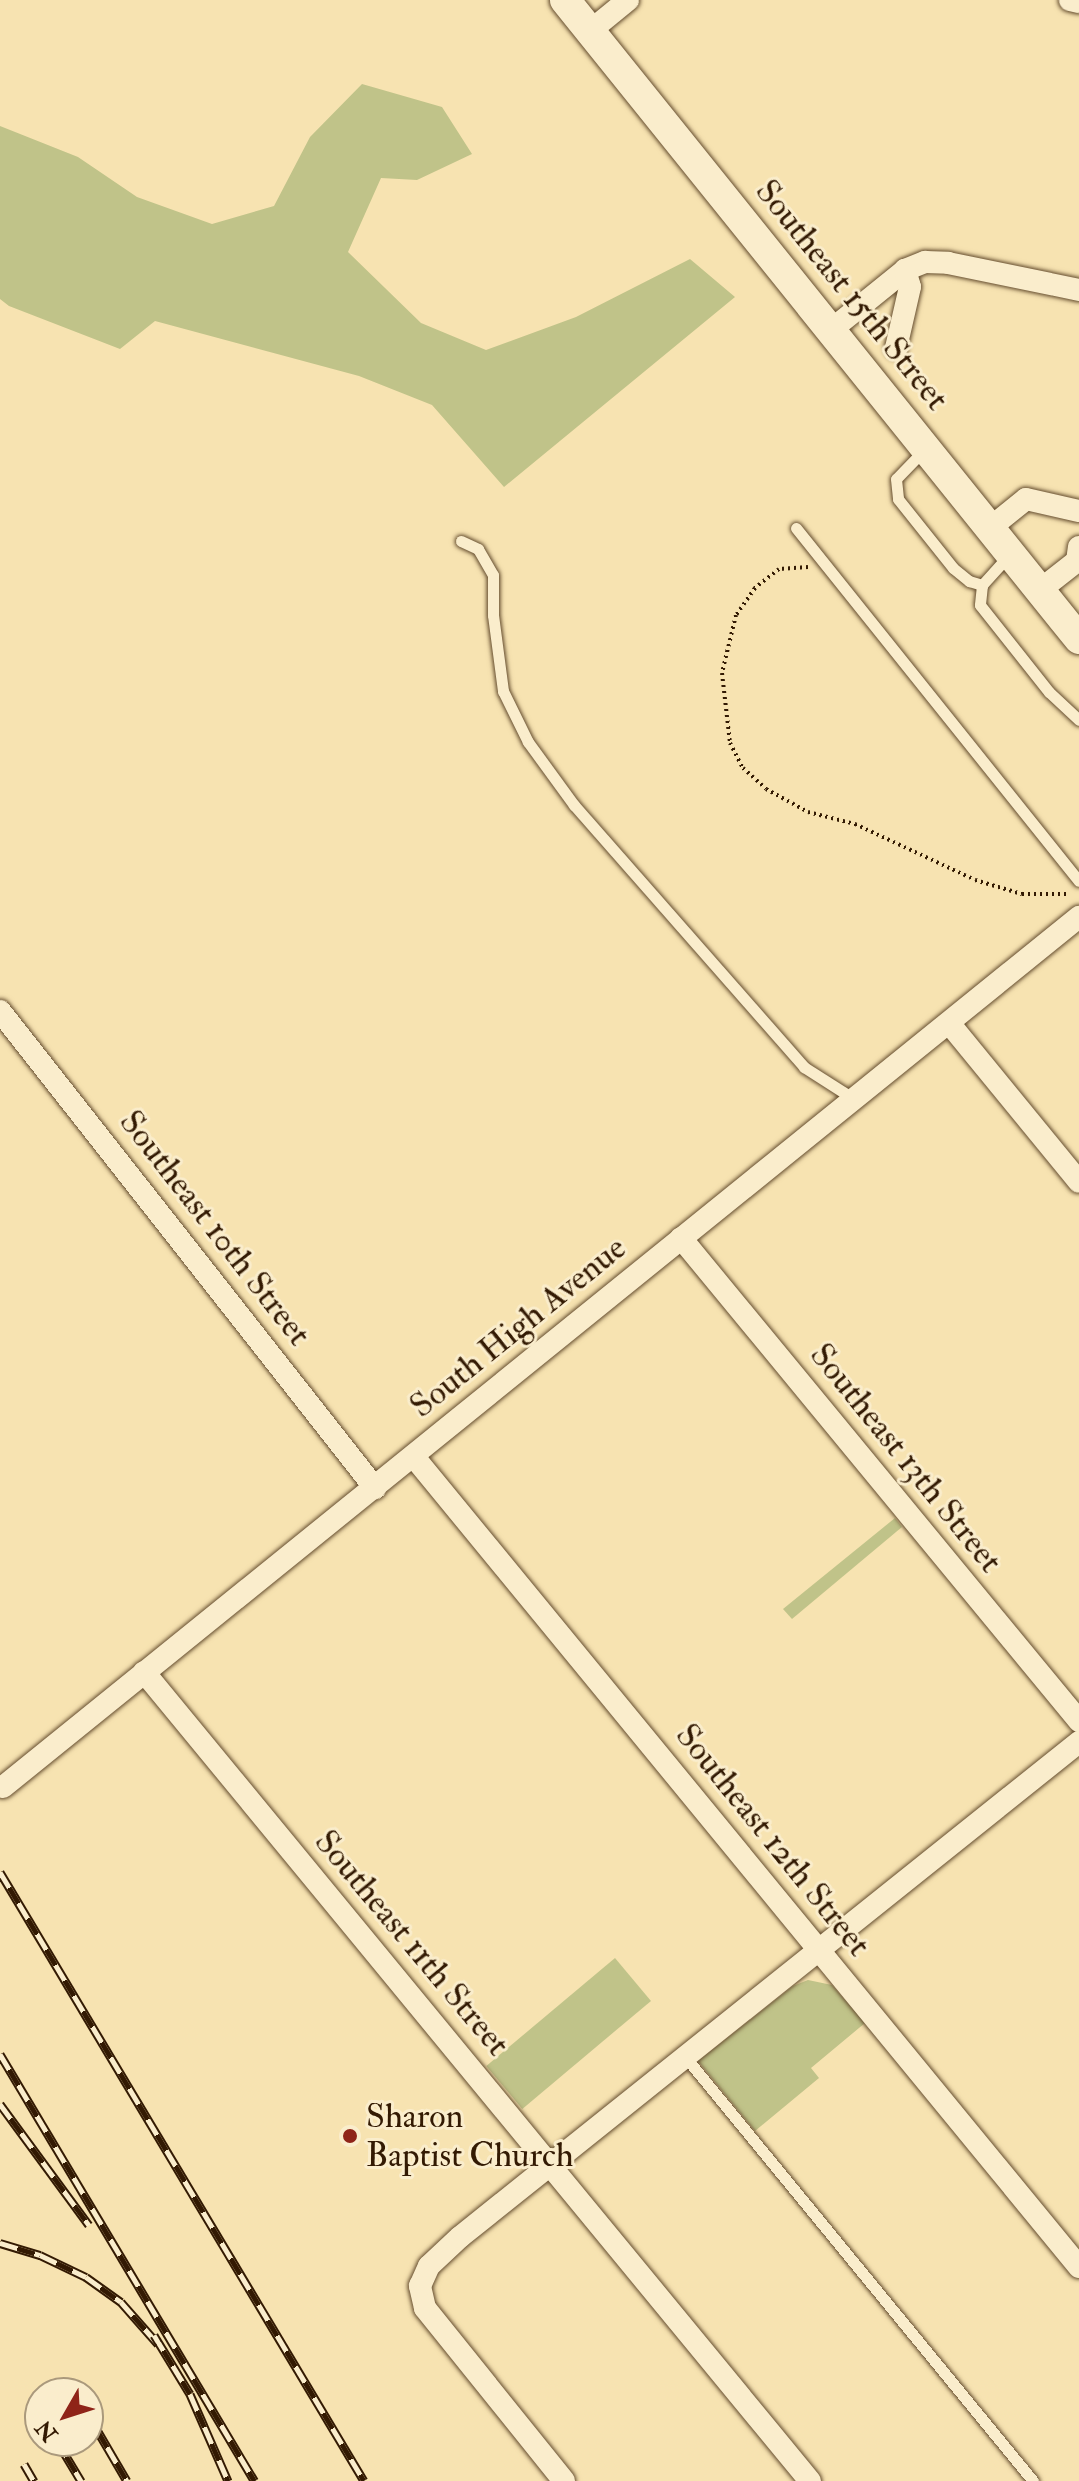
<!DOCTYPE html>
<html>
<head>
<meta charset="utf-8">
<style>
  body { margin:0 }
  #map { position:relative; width:1079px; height:2481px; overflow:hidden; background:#f7e3b1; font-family:"IM FELL Double Pica",serif }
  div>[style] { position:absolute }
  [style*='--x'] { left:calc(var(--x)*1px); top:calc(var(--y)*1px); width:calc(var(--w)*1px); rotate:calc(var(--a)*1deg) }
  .green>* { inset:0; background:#c0c389; transform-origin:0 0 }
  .path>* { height:4px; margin-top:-2px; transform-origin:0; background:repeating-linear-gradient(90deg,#331a03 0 2px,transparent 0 6px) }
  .roads { filter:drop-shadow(0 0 2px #644c2e) drop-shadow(0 0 2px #644c2e) }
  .service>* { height:11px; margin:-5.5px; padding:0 5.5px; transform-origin:5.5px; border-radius:5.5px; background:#faedcc }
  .minor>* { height:22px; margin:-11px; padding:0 11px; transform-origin:11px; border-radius:11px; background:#faedcc }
  .secondary>* { height:30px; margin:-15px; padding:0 15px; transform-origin:15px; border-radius:15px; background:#faedcc }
  .rail>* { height:9px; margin-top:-4.5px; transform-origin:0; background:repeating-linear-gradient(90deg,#faedcc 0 18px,#331a03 0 36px); box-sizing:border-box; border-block:2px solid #331a03 }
  .dots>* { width:22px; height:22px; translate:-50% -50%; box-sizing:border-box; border:4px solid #faedcc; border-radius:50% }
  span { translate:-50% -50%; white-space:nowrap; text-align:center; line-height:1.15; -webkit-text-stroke:6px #faedcc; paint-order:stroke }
  .street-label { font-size:34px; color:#331a03 }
  .poi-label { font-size:34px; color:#331a03 }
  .left { translate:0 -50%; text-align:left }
  .north { position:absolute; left:24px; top:2377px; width:80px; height:80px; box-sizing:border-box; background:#faedcc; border:2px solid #aa997c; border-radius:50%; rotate:231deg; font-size:22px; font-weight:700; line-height:32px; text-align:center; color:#331a03 }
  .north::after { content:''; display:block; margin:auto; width:28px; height:36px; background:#8f2418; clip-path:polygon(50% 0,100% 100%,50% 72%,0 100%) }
</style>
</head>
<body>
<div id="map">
  <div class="green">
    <div style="clip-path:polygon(362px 84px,442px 107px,472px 154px,417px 180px,381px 178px,348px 252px,421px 323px,486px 350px,576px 317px,690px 259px,735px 297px,504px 487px,432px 405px,359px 376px,155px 321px,120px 349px,9px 306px,0 299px,0 126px,78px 157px,137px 197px,212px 224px,274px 206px,310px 137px)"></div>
    <div style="clip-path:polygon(895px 1518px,902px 1527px,792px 1619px,783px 1609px)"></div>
    <div style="left:615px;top:1958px;width:56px;height:168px;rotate:50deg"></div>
    <div style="clip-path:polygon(808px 1980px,832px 1985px,865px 2023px,811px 2068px,819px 2078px,755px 2131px,698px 2061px,793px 1986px)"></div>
  </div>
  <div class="path">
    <div style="--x:808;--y:567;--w:29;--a:176"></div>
    <div style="--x:779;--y:569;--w:31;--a:142"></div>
    <div style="--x:755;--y:588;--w:33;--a:125"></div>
    <div style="--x:736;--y:615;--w:60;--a:103.6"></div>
    <div style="--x:722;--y:673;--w:70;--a:83.5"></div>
    <div style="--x:730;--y:743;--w:28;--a:63"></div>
    <div style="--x:743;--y:768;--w:31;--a:42"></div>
    <div style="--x:766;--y:789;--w:48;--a:28.7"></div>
    <div style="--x:808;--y:812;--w:49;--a:14.3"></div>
    <div style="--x:855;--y:824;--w:132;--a:25"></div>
    <div style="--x:975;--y:880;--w:49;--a:16.6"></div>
    <div style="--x:1022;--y:894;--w:47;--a:0"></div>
  </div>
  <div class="roads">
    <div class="service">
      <div style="--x:924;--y:450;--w:40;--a:134"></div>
      <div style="--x:896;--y:479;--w:20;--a:84"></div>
      <div style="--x:898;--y:499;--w:88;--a:51.4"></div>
      <div style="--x:953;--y:568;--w:21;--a:39"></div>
      <div style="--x:969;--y:581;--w:14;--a:17"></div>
      <div style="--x:796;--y:528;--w:452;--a:51.3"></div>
      <div style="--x:461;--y:541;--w:19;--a:25"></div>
      <div style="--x:478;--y:549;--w:30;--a:60"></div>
      <div style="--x:493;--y:575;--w:40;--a:90"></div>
      <div style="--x:493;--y:615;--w:77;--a:82.5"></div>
      <div style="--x:503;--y:691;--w:57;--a:63.9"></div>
      <div style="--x:528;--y:742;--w:78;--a:53.9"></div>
      <div style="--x:574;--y:805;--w:349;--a:48.7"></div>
      <div style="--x:804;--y:1067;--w:59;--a:32.6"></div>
      <div style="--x:1010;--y:554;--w:42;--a:132.1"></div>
      <div style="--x:982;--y:585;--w:20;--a:96"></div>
      <div style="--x:980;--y:605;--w:111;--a:51.6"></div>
      <div style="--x:1049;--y:692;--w:41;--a:43"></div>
      <div style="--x:687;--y:2059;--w:546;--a:50.65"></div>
    </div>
    <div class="minor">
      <div style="--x:1070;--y:0;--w:9;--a:13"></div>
      <div style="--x:590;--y:31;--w:49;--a:-39.2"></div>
      <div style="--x:831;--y:330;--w:95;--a:-39"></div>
      <div style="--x:905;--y:270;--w:22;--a:-22"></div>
      <div style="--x:925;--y:262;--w:23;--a:2"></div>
      <div style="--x:948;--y:263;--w:134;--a:11.6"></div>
      <div style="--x:896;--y:348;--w:63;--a:-77.1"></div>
      <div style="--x:910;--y:287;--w:18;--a:-106"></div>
      <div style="--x:990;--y:528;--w:46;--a:-38.9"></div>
      <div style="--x:1026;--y:499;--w:54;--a:12.8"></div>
      <div style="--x:1040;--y:590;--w:47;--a:-38.1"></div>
      <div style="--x:1077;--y:561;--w:14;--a:-82"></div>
      <div style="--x:0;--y:1011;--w:607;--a:51.83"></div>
      <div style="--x:949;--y:1023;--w:205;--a:50.7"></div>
      <div style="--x:681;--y:1238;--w:626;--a:50.51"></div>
      <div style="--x:414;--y:1457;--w:1048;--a:50.61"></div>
      <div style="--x:144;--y:1672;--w:1048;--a:50.54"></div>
      <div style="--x:3;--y:1787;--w:1384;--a:-38.96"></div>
      <div style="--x:564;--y:2481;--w:222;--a:-128.8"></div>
      <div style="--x:425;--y:2308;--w:23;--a:-103"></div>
      <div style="--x:420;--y:2286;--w:22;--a:-66"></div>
      <div style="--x:429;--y:2266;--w:42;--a:-43.1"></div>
      <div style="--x:460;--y:2237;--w:793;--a:-38.65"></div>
    </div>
    <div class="secondary">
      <div style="--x:565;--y:0;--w:820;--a:51.19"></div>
    </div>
  </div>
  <div class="rail">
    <div style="--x:0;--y:1872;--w:709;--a:59.13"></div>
    <div style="--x:0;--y:2054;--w:497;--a:59.2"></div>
    <div style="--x:0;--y:2104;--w:150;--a:53.7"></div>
    <div style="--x:0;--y:2243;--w:42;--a:16.7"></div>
    <div style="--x:40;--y:2255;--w:51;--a:25.6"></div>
    <div style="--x:86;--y:2277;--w:43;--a:35.5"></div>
    <div style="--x:121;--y:2302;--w:56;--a:48.6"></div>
    <div style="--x:154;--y:2335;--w:69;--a:58.6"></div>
    <div style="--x:190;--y:2394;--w:95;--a:66.4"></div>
    <div style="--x:89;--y:2416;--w:75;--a:59.7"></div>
    <div style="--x:57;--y:2441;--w:47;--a:59"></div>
    <div style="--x:24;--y:2464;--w:20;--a:60"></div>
  </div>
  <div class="dots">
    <div style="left:350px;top:2136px;background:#8f2418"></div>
  </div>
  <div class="street-label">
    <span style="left:852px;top:295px;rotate:51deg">Southeast 15th Street</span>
    <span style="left:215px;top:1228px;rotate:52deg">Southeast 10th Street</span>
    <span style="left:518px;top:1327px;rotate:-39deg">South High Avenue</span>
    <span style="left:906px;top:1458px;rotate:51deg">Southeast 13th Street</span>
    <span style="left:773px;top:1840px;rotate:51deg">Southeast 12th Street</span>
    <span style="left:412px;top:1943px;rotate:50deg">Southeast 11th Street</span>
  </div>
  <div class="poi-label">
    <span class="left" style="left:366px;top:2136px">Sharon<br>Baptist Church</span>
  </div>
  <div class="north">N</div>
</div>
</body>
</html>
